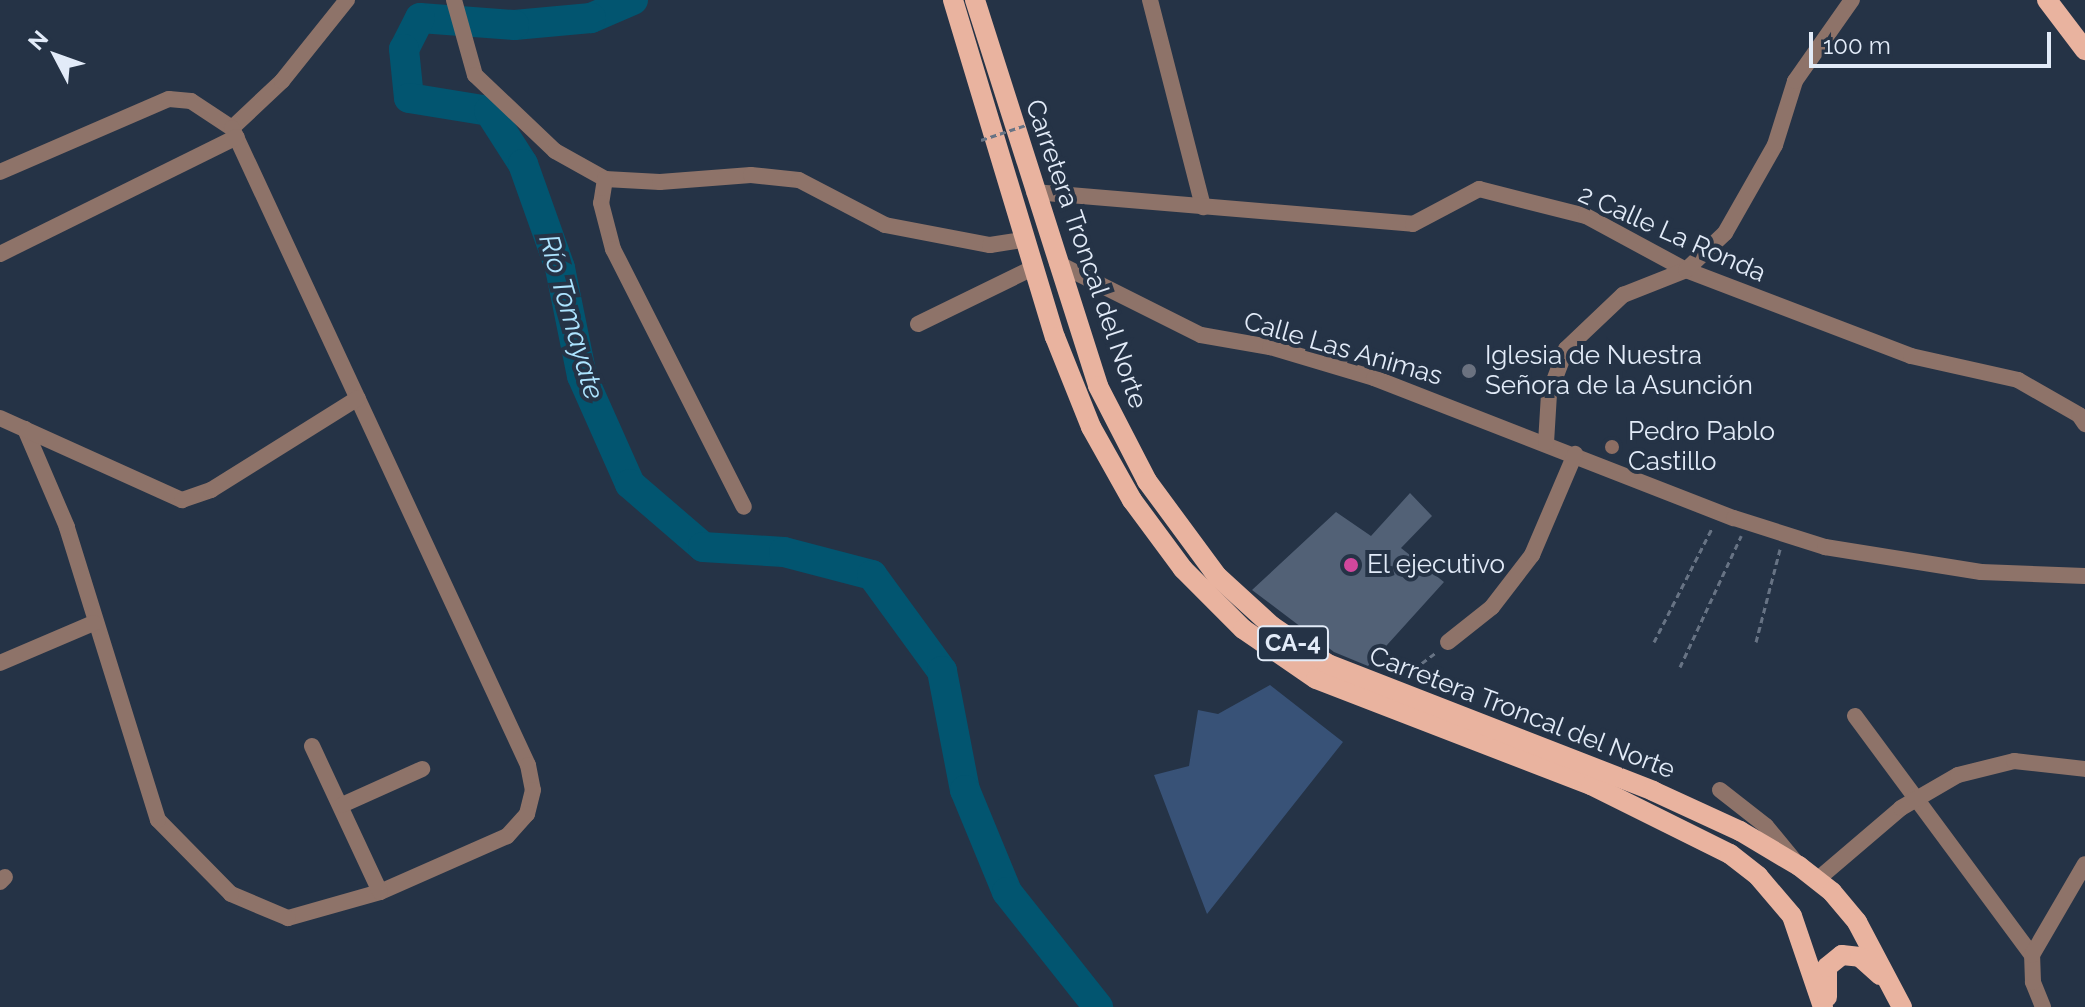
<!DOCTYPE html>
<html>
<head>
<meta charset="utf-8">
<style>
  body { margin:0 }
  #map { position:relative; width:2085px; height:1007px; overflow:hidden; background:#253346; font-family:Raleway,sans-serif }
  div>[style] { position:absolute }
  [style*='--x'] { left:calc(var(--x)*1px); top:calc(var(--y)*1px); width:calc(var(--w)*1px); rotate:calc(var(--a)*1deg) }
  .green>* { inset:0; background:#385277 }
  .river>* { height:30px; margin:-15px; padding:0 15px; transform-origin:15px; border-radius:15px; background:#025570 }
  .building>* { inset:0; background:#526176 }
  .path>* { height:3px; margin-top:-1.5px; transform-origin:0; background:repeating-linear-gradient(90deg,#677384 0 6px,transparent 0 10px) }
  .minor>* { height:16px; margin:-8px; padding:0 8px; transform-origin:8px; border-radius:8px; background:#8e7369 }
  .major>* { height:20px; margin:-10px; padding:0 10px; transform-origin:10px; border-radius:10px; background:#e9b39f }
  .path-bridge>* { height:3px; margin-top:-1.5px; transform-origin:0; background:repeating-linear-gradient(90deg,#677384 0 6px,transparent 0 10px) }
  .dots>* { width:22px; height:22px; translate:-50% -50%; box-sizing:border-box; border:4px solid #253346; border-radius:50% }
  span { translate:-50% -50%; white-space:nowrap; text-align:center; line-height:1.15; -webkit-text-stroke:8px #253346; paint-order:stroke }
  .shield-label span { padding:2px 6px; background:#253346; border:2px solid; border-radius:6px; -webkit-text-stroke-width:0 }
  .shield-label { font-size:24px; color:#e2ebf8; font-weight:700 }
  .street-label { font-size:26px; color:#e2ebf8 }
  .poi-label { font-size:26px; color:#e2ebf8 }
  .left { translate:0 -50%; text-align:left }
  .water-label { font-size:28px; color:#ade4ff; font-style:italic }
  .north { position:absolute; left:16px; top:16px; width:80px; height:80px; -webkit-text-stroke:6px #253346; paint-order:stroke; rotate:311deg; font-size:22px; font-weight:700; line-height:32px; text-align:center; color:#e2ebf8 }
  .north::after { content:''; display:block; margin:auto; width:28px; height:36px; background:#e2ebf8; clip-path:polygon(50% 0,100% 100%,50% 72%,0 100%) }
  .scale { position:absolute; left:1809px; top:32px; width:242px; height:36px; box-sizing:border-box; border:4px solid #e2ebf8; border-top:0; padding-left:10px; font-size:24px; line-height:28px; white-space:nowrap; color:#e2ebf8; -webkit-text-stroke:6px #253346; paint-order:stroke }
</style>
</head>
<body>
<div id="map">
  <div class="green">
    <div style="clip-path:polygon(1270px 685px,1343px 742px,1207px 914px,1154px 775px,1189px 766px,1198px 710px,1218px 714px)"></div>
  </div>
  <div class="river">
    <div style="--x:633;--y:0;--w:46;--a:156.8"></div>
    <div style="--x:591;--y:18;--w:77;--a:174.8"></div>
    <div style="--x:514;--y:25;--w:94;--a:-175.7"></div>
    <div style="--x:420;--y:18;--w:35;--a:117"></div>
    <div style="--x:404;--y:49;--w:49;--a:84.2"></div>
    <div style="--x:409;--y:98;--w:81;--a:9.2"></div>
    <div style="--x:489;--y:111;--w:63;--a:57.3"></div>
    <div style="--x:523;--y:164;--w:110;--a:70.4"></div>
    <div style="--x:560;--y:268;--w:110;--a:78.5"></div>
    <div style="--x:582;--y:376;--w:118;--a:66"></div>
    <div style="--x:630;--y:484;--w:96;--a:40.8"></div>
    <div style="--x:703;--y:547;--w:81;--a:3.5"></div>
    <div style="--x:784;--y:552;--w:91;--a:14.6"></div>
    <div style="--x:872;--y:575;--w:119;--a:53.9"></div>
    <div style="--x:942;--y:671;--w:121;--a:79.1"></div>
    <div style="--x:965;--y:790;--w:110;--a:67.6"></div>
    <div style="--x:1007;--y:892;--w:147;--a:51.6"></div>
  </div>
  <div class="building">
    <div style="clip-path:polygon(1410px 493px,1432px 516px,1401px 548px,1444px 582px,1368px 666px,1334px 652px,1252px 590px,1336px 512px,1371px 536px)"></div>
  </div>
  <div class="path">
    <div style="--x:1654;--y:642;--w:128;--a:-63"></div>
    <div style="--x:1756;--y:642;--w:96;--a:-75.5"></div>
    <div style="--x:1680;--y:667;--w:145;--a:-65"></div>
    <div style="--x:1406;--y:675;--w:36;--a:-37"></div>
  </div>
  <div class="minor">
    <div style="--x:454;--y:0;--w:78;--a:74.4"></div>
    <div style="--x:475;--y:75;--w:110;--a:43.5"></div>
    <div style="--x:555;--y:151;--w:57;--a:29.2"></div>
    <div style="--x:605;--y:179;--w:55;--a:3.1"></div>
    <div style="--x:660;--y:182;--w:91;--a:-4.4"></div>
    <div style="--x:751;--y:175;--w:48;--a:5.9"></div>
    <div style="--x:799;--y:180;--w:97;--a:27.6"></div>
    <div style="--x:885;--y:225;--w:107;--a:10.8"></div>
    <div style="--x:990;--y:245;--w:37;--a:-9"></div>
    <div style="--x:1150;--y:0;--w:214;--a:75.6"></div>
    <div style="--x:232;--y:128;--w:69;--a:-43.2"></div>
    <div style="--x:282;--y:81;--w:104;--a:-51.3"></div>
    <div style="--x:0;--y:172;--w:184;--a:-23.4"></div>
    <div style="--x:169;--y:99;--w:22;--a:5"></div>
    <div style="--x:191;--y:101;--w:49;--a:33.4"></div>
    <div style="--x:232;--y:128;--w:702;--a:65.08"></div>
    <div style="--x:528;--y:765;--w:25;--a:79"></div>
    <div style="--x:533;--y:790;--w:25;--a:104"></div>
    <div style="--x:527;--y:814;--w:30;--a:132"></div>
    <div style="--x:507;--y:836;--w:139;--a:156.2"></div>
    <div style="--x:380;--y:892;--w:96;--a:164.2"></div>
    <div style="--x:288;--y:918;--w:62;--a:-157.2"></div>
    <div style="--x:231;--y:894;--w:104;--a:-134.6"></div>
    <div style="--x:158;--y:820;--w:307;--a:-107.3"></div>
    <div style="--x:67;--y:527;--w:107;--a:-113.2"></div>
    <div style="--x:605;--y:179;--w:24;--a:99"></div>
    <div style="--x:601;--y:203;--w:48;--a:75.4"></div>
    <div style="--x:613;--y:249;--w:289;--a:63.1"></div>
    <div style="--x:1034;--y:192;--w:380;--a:4.8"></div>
    <div style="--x:1413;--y:224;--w:75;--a:-27.9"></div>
    <div style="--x:1479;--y:189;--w:110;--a:14.2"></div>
    <div style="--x:1586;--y:216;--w:114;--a:28.4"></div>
    <div style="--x:1686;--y:270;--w:241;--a:20.9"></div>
    <div style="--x:1911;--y:356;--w:110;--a:12.6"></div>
    <div style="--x:2018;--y:380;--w:70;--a:29.8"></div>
    <div style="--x:2079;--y:415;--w:11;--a:56"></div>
    <div style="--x:0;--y:254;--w:264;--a:-26.3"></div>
    <div style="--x:1057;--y:263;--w:161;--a:26.6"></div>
    <div style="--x:1201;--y:335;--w:70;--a:9.9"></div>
    <div style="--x:1270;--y:347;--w:109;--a:16.6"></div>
    <div style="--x:1374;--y:378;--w:386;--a:21.3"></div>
    <div style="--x:1734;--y:518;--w:96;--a:17.7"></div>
    <div style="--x:1825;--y:547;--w:158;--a:9.1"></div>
    <div style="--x:1981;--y:572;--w:104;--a:2.2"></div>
    <div style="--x:918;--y:324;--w:130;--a:-26"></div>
    <div style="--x:0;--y:418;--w:200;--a:24.3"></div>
    <div style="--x:182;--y:500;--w:31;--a:-19"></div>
    <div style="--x:211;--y:490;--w:173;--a:-32"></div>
    <div style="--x:1546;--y:443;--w:49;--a:-86.5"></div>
    <div style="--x:1549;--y:394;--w:48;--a:-69.3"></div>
    <div style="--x:1566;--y:349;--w:79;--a:-43.5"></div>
    <div style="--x:1623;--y:295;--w:68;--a:-21.6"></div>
    <div style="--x:1686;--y:270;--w:54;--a:-43.5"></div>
    <div style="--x:1725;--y:233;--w:101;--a:-60.4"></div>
    <div style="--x:1775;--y:145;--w:67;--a:-72.6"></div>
    <div style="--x:1795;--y:81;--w:99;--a:-54.9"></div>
    <div style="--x:1448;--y:642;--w:56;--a:-38.5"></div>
    <div style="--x:1492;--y:607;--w:66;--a:-52.4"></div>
    <div style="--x:1532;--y:555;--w:110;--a:-66.9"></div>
    <div style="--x:0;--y:663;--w:102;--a:-23.1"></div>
    <div style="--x:1855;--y:716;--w:297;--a:53.5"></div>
    <div style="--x:312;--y:746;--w:161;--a:65"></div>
    <div style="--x:1720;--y:790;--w:58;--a:38"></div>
    <div style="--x:1766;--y:826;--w:50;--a:50.6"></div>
    <div style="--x:342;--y:805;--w:88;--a:-24.2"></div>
    <div style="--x:1818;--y:879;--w:109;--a:-40.5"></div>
    <div style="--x:1901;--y:808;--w:66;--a:-30.1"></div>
    <div style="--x:1958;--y:775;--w:58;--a:-14"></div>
    <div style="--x:2014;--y:761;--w:71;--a:6.4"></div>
    <div style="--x:0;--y:882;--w:7;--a:-45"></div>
    <div style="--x:2043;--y:1007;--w:27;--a:-112"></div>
    <div style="--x:2033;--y:982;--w:27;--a:-92"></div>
    <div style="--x:2032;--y:955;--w:105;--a:-59.8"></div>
  </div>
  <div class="major">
    <div style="--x:953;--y:0;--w:352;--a:73.2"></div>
    <div style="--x:1055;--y:337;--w:97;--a:68.2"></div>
    <div style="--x:1091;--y:427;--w:84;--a:60.7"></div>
    <div style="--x:1132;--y:500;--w:86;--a:53.5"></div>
    <div style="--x:1183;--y:569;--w:85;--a:45"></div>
    <div style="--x:1243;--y:629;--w:88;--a:34.4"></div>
    <div style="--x:1316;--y:679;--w:295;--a:21.1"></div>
    <div style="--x:1591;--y:785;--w:155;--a:26.4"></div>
    <div style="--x:1730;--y:854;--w:36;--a:38"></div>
    <div style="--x:1758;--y:876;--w:52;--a:49.6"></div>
    <div style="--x:1792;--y:916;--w:96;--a:71.2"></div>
    <div style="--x:975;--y:0;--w:405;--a:72.3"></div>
    <div style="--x:1098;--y:386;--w:107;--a:62.7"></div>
    <div style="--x:1147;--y:481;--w:118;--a:53.6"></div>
    <div style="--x:1217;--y:576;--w:74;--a:42.3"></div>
    <div style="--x:1272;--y:626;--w:68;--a:34.2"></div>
    <div style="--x:1328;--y:664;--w:349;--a:21.3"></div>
    <div style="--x:1653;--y:791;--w:96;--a:24.7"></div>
    <div style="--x:1740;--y:831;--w:69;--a:30.7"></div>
    <div style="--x:1799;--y:866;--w:42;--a:38.2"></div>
    <div style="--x:1832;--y:892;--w:39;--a:50"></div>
    <div style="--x:1857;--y:922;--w:96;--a:62.1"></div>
    <div style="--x:2047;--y:0;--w:63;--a:52.8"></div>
    <div style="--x:1827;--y:997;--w:30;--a:-90"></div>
    <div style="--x:1827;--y:967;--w:19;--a:-39"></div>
    <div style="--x:1842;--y:955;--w:18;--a:6"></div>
    <div style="--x:1860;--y:957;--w:27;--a:42"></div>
  </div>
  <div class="path-bridge">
    <div style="--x:981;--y:140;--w:47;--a:-18.4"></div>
  </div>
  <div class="dots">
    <div style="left:1469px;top:371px;background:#6b7280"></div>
    <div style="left:1612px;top:447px;background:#8d6e63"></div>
    <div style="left:1351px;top:565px;background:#d1479c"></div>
  </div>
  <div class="shield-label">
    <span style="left:1293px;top:643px">CA-4</span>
  </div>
  <div class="street-label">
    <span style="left:1672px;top:234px;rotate:24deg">2 Calle La Ronda</span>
    <span style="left:1086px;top:254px;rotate:71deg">Carretera Troncal del Norte</span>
    <span style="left:1343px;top:349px;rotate:16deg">Calle Las Animas</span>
    <span style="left:1522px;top:713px;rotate:21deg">Carretera Troncal del Norte</span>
  </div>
  <div class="poi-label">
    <span class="left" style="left:1485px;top:371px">Iglesia de Nuestra<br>Señora de la Asunción</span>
    <span class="left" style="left:1628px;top:447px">Pedro Pablo<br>Castillo</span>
    <span class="left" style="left:1367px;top:565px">El ejecutivo</span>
  </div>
  <div class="water-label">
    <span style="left:571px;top:317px;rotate:74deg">Río Tomayate</span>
  </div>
  <div class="north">N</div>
  <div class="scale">100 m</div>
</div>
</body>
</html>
